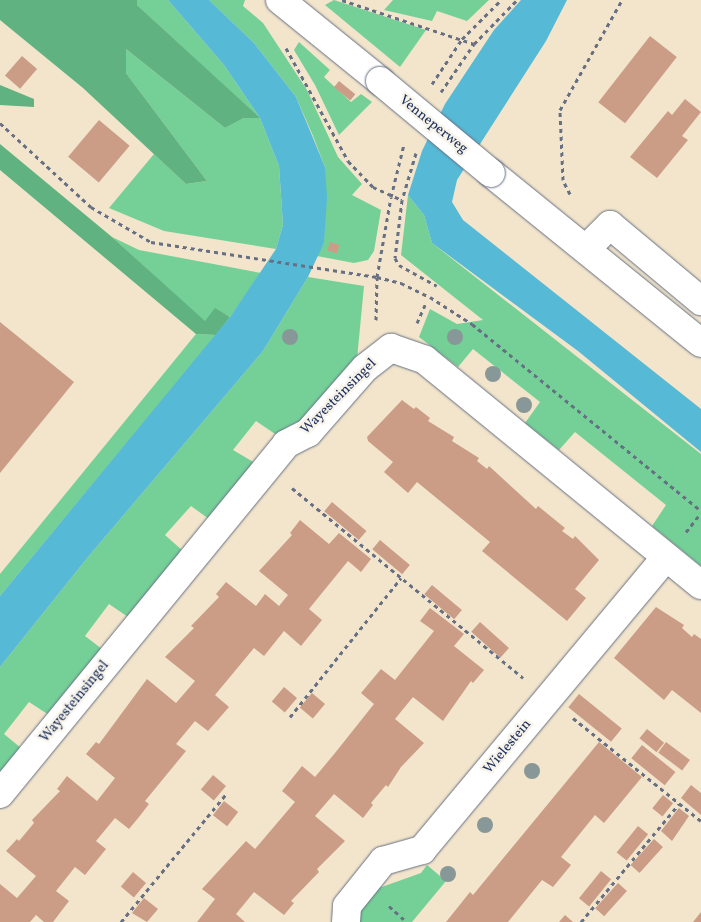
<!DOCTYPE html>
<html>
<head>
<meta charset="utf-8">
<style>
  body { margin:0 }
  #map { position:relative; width:701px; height:922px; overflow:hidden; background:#f2e5cb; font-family:Vollkorn,serif }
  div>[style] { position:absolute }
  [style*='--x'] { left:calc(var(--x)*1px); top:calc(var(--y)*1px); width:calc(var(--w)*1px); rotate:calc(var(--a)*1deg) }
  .green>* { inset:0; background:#75d097 }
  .forest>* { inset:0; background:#60b280 }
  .water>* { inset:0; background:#56b9d5 }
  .building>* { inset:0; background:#cb9d87; transform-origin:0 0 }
  .path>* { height:3px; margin-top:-1.5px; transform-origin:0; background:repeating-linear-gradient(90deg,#666f84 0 4px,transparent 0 8px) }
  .roads { filter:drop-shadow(0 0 1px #666f84) drop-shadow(0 0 1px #666f84) }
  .minor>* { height:28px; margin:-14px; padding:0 14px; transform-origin:14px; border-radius:14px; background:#fff }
  .bridges { filter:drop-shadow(0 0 1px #666f84) drop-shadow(0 0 1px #666f84) }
  .minor-bridge>* { height:28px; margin:-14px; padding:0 14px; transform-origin:14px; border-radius:14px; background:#fff }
  .trees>* { width:16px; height:16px; margin:-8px; border-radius:50%; background:#889797 }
  span { translate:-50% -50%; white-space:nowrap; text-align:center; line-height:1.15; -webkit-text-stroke:4.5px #f7f3e8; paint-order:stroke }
  .street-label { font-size:14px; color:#1b2f5e }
</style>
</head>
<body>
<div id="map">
  <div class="green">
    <div style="clip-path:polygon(137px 0,168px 0,224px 65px,260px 118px,279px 166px,283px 225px,276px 249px,164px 231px,109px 208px,154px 154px,186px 184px,207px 181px,126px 73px,126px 49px,225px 128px,244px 118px,259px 118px,137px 5px)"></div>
    <div style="clip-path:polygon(209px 0,245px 0,243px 6px,263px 23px,307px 90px,338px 157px,362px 184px,352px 195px,381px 210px,374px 251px,368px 260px,354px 263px,317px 256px,324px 243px,325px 167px,313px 136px,296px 97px,254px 43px)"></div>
    <div style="clip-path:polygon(334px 0,426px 30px,400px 67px,325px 5px)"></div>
    <div style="clip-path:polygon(393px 0,489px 0,467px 21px,437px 11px,432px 21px,384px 10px)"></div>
    <div style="clip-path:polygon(299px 42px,330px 70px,324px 77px,351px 102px,361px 94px,372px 102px,339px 135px,315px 85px,294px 50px)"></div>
    <div style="clip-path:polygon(408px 195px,424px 215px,432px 243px,701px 454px,701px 566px,652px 526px,666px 505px,575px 432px,559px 450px,525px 423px,540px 402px,473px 349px,458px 367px,419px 337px,430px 309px,457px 324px,483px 320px,401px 255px)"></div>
    <div style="clip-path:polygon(112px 237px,139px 250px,261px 273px,230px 317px,215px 309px,205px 322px)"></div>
    <div style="clip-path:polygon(308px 277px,364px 286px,357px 359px,309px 417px,287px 427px,278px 436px,256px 421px,233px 450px,255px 463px,209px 519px,191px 506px,165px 535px,183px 551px,128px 617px,109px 604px,85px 636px,102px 649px,49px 715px,29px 702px,4px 734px,21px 748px,0 774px,0 667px,88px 557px,263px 351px)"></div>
    <div style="clip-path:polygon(196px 334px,216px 335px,0 596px,0 574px)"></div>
    <div style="clip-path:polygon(427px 865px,446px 881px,412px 922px,358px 922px,359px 911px,379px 888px,421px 873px)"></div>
  </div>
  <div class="forest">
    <div style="clip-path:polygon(0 0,137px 0,137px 5px,260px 118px,244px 118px,225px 128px,126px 49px,126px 73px,207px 181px,186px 184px,83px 88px,0 20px)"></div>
    <div style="clip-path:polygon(0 85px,34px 99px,34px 107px,0 105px)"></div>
    <div style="clip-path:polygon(0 144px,112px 237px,205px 321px,215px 308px,230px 317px,216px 335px,196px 334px,0 170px)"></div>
  </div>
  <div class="water">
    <div style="clip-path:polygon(168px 0,209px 0,254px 43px,296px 97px,325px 167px,327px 198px,324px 243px,308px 277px,263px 351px,88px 557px,0 667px,0 596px,230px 317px,276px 249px,283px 225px,279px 166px,260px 118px,224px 65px)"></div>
    <div style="clip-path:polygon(521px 0,567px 0,546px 41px,457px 180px,452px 202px,463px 220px,701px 409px,701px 452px,578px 351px,432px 243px,424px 215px,408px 195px,422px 151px,445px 104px,494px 30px)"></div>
  </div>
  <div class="building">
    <div style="left:650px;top:36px;width:34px;height:84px;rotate:38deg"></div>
    <div style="left:22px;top:56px;width:20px;height:26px;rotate:41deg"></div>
    <div style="left:339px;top:81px;width:21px;height:8px;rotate:39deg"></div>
    <div style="clip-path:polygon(685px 99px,701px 112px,682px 136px,688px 140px,657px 178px,630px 157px,668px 111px,672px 115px)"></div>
    <div style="left:99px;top:120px;width:40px;height:48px;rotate:40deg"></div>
    <div style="left:330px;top:242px;width:10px;height:9px;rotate:17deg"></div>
    <div style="clip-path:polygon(0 322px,74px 382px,0 473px)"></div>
    <div style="clip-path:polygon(402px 400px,414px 409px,416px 407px,430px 418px,428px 421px,454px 437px,452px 441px,479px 458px,477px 461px,487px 469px,489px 466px,536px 509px,538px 506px,565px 528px,562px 531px,573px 539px,575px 536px,599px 560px,575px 589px,586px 598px,567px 621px,482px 551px,490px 542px,417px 482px,408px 493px,384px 472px,393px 462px,368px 441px,367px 437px)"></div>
    <div style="left:332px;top:502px;width:45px;height:12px;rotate:40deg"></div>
    <div style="clip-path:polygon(300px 520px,329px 544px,339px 533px,371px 559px,361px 572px,348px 561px,309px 609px,322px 620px,301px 646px,284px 631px,264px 656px,254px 648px,215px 695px,229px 707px,208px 731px,195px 721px,176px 744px,186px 751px,145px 801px,149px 804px,139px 817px,129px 829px,115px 818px,96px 841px,106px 849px,85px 875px,75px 867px,56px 891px,69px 901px,53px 922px,44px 922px,36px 915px,30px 922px,0 922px,0 884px,17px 898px,36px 876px,6px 851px,17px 839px,19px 841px,34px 823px,32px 820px,60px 791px,57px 789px,67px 776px,97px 801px,115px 778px,86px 754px,96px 742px,99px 744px,147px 679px,176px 703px,195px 681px,165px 657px,194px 628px,191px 626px,219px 597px,216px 594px,226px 582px,256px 606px,265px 594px,279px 606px,288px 595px,259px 571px,292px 535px,290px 533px)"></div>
    <div style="left:380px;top:540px;width:39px;height:12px;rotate:40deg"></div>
    <div style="left:432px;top:585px;width:39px;height:12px;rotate:40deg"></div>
    <div style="clip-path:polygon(656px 607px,684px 625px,682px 628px,692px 637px,694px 634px,701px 639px,701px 713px,672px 690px,664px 700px,614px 658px)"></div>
    <div style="clip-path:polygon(430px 608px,464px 634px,454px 646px,484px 670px,473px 683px,471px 681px,443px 721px,413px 697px,395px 719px,424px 743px,401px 767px,388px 787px,386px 785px,371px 803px,373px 805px,363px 818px,334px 794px,315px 816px,345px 841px,317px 869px,319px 872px,291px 901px,294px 903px,284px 915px,254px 892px,236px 914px,245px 922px,197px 922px,215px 899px,202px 889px,246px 841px,255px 849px,295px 802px,282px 791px,302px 766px,315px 777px,335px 753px,374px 704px,361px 693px,381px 669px,395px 680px,434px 631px,420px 621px)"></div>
    <div style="left:480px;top:622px;width:39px;height:13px;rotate:42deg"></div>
    <div style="left:284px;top:687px;width:17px;height:19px;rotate:40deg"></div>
    <div style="left:312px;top:693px;width:17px;height:19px;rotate:40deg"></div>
    <div style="left:579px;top:694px;width:55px;height:17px;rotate:39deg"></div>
    <div style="left:647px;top:729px;width:22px;height:12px;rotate:39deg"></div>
    <div style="clip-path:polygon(599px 742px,642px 777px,604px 823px,595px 815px,561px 857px,571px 865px,553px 887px,542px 880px,508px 922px,446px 922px,470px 892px,473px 895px)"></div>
    <div style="left:666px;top:742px;width:30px;height:13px;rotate:37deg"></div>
    <div style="left:642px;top:745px;width:43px;height:17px;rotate:39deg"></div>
    <div style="left:213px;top:775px;width:17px;height:19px;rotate:40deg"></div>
    <div style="clip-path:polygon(691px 785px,701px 793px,701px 815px,681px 798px)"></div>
    <div style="left:663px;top:795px;width:13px;height:17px;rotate:39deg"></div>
    <div style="left:224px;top:801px;width:18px;height:18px;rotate:38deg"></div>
    <div style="clip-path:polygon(679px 808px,689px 816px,672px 841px,661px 831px)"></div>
    <div style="left:638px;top:826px;width:13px;height:34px;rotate:39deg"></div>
    <div style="left:654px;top:839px;width:12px;height:35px;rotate:42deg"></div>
    <div style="left:601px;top:871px;width:13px;height:35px;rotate:39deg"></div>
    <div style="left:133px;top:872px;width:17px;height:19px;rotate:40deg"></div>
    <div style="left:618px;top:883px;width:12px;height:34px;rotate:42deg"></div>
    <div style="clip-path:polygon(144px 898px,158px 909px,147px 922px,132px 913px)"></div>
    <div style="clip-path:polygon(701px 912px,701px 922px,693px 922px)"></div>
    <div style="clip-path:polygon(565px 915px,573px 922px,559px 922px)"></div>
  </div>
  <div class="path">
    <div style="--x:342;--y:0;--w:139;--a:18.4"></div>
    <div style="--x:286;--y:48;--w:129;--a:61.2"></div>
    <div style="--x:348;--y:161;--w:36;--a:46"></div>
    <div style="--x:373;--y:187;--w:32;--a:24"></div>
    <div style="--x:432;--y:84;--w:54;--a:-56.3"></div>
    <div style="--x:462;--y:39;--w:55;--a:-45"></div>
    <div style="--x:441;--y:92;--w:58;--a:-55.5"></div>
    <div style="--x:474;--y:44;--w:62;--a:-45.7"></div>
    <div style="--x:0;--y:123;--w:124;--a:42.7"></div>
    <div style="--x:91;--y:207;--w:69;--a:30.3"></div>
    <div style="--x:151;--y:242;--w:229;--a:8.8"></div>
    <div style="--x:377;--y:277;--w:25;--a:14"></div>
    <div style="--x:401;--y:283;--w:32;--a:26"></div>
    <div style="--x:430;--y:297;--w:50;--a:32.7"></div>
    <div style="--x:472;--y:324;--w:296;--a:39.2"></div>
    <div style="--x:416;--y:153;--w:49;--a:106.6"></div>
    <div style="--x:402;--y:200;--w:58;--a:96.9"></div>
    <div style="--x:395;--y:258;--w:8;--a:60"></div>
    <div style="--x:399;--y:265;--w:43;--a:28.9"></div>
    <div style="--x:570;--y:194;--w:16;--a:-117"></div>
    <div style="--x:563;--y:180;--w:70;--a:-92.5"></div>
    <div style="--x:560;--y:110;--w:126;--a:-60.6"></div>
    <div style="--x:376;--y:320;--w:43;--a:-88.7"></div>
    <div style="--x:377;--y:277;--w:81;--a:-80.1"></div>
    <div style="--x:391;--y:197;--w:55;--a:-76.2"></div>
    <div style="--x:417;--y:323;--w:20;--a:-66"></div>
    <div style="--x:292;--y:488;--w:299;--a:39.4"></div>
    <div style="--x:686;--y:532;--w:24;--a:-52"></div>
    <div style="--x:290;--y:717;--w:178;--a:-51.4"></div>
    <div style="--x:573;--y:718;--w:164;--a:38.8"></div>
    <div style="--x:389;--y:906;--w:24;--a:42"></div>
    <div style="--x:121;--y:922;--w:166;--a:-50.6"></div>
    <div style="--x:581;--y:922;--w:153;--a:-50.3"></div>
  </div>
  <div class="roads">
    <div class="minor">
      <div style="--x:280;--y:0;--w:129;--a:39"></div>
      <div style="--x:491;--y:173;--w:270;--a:39"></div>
      <div style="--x:586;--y:249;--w:34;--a:-45"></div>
      <div style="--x:610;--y:225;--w:119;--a:39.9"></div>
      <div style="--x:0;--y:794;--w:452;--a:-50.7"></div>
      <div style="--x:286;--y:444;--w:25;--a:-27"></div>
      <div style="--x:308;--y:433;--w:86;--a:-48.8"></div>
      <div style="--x:365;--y:368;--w:33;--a:-38"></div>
      <div style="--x:391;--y:348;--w:36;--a:19"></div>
      <div style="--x:425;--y:360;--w:356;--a:39.2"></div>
      <div style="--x:346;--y:922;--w:16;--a:-86"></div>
      <div style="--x:347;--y:906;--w:58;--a:-51.3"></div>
      <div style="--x:383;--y:861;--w:41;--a:-15.8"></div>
      <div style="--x:422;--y:850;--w:381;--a:-50.2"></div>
    </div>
  </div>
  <div class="bridges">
    <div class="minor-bridge">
      <div style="--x:380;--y:81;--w:144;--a:39.7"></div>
    </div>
  </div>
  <div class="trees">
    <div style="left:290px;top:337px"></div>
    <div style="left:455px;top:337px"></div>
    <div style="left:493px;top:374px"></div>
    <div style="left:524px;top:405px"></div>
    <div style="left:532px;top:771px"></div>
    <div style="left:485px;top:825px"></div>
    <div style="left:448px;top:874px"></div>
  </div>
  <div class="street-label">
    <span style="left:433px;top:125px;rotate:39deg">Venneperweg</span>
    <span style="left:339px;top:397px;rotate:-45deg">Wayesteinsingel</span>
    <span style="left:75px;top:702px;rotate:-51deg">Wayesteinsingel</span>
    <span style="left:508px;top:747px;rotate:-50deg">Wielestein</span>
  </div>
</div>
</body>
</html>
